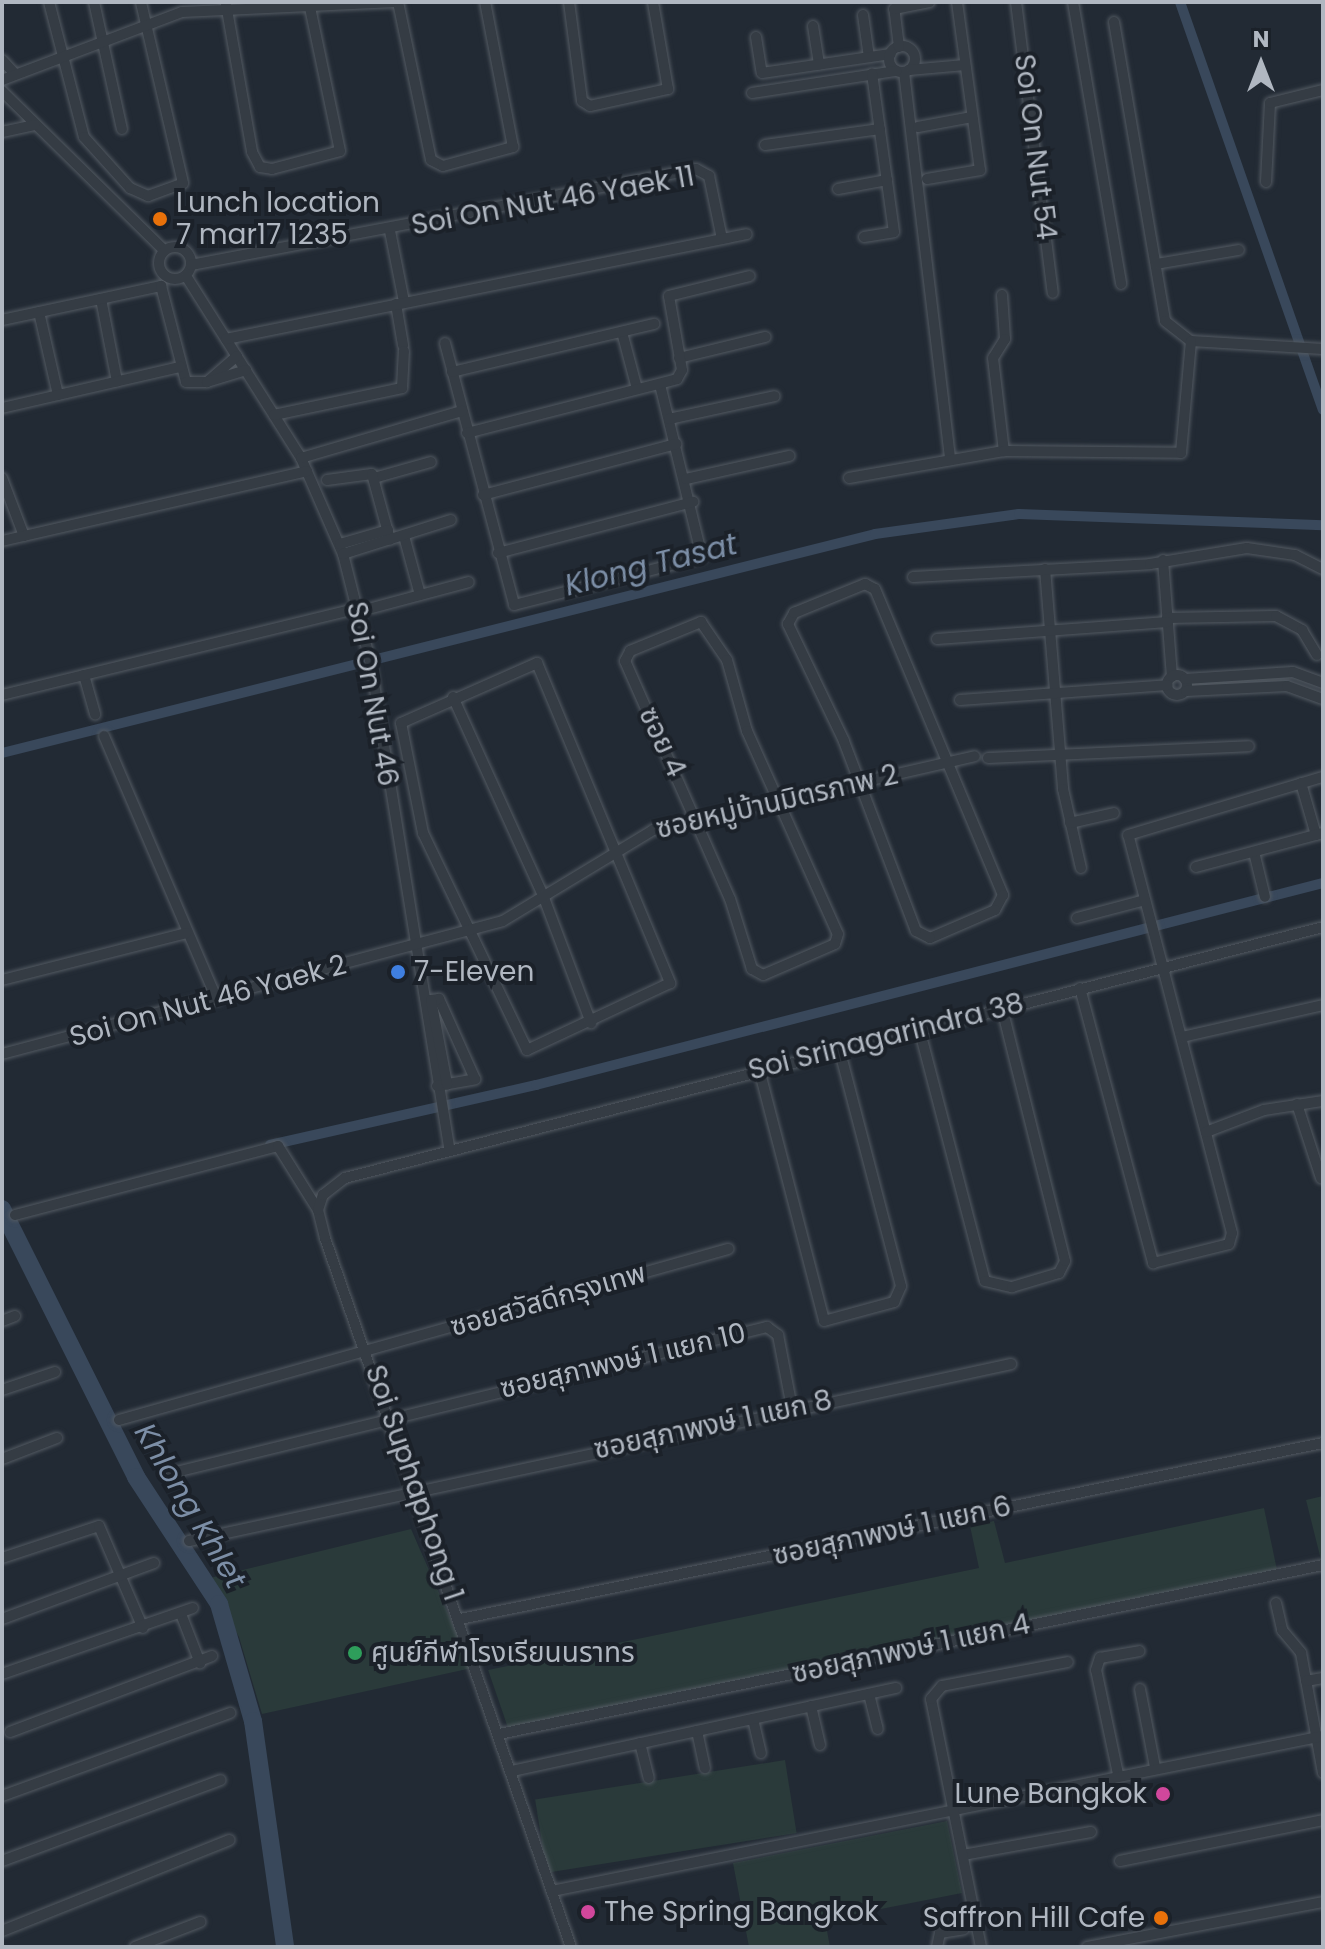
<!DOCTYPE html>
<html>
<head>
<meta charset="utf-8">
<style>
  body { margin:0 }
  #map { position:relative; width:1325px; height:1949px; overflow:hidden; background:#222a34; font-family:Poppins,"Noto Sans Thai",sans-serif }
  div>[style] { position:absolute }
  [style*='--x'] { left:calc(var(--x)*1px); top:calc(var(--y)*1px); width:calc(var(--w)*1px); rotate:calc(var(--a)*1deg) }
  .green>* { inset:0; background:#2a3a3a; transform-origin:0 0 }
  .canal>* { height:10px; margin:-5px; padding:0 5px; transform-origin:5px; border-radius:5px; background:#39485b }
  .river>* { height:18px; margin:-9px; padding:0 9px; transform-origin:9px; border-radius:9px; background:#39485b }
  .roads { filter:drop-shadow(0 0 2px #535a62) drop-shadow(0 0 2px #535a62) }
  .minor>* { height:10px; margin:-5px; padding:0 5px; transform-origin:5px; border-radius:5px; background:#353c44 }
  .minor>.ring { margin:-5px; padding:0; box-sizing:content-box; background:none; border:10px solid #353c44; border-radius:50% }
  .dots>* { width:22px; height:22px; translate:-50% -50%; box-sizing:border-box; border:4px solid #1b2129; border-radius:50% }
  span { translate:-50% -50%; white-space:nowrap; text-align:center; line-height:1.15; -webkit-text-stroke:8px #1b2129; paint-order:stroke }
  .street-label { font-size:28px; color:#b0b7c1 }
  .poi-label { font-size:28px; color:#b0b7c1 }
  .left { translate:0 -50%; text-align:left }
  .right { translate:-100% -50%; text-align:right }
  .water-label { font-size:30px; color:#7c8ea6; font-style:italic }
  .frame { position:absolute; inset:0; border:4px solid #b0b7c1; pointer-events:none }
  .north { position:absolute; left:1221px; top:24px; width:80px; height:80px; -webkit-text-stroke:6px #1b2129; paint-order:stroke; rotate:0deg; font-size:22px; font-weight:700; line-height:32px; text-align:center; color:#b0b7c1 }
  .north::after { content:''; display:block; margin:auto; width:28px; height:36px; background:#b0b7c1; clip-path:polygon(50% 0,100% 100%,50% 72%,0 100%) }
</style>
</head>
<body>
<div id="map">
  <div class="green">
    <div style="clip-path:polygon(1323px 1496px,1323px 1560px,1321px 1560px,1306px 1500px)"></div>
    <div style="clip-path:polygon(1264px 1508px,1277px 1570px,508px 1728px,488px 1670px,979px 1568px,970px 1526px,994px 1521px,1005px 1563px)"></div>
    <div style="clip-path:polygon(411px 1529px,472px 1668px,262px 1714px,239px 1637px,206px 1579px)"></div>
    <div style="left:785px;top:1760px;width:74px;height:253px;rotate:81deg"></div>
    <div style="clip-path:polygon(947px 1821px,962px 1893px,825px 1920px,830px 1947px,749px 1947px,733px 1863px)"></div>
  </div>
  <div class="canal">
    <div style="--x:1180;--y:2;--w:432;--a:70.7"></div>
    <div style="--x:2;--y:753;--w:900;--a:-14.08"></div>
    <div style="--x:875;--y:534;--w:145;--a:-7.9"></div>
    <div style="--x:1019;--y:514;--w:304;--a:2.1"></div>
    <div style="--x:270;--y:1145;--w:273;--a:-12.7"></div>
    <div style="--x:536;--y:1085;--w:813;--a:-14.4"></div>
  </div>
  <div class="river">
    <div style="--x:2;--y:1209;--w:300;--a:63.4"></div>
    <div style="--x:136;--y:1477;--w:152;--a:56.8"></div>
    <div style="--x:219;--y:1604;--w:122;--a:73.8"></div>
    <div style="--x:253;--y:1721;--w:228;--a:81.9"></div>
  </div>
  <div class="roads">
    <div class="minor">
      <div style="--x:49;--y:2;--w:139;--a:75.5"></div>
      <div style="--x:84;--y:137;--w:69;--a:48"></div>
      <div style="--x:130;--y:188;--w:20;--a:24"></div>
      <div style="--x:148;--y:196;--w:37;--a:-20"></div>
      <div style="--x:183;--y:183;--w:186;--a:-103.1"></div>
      <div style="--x:94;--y:2;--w:130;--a:77.6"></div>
      <div style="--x:398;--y:2;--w:161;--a:78.2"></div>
      <div style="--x:431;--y:160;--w:13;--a:27"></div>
      <div style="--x:443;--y:166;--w:73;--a:-15.2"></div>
      <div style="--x:513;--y:147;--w:148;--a:-100.9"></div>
      <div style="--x:569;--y:2;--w:100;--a:82.5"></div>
      <div style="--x:582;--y:101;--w:9;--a:32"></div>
      <div style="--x:590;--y:106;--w:80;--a:-12.3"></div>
      <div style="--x:668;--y:89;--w:88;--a:-99.8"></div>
      <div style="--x:1016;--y:2;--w:293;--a:82.8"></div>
      <div style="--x:1073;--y:2;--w:286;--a:80.3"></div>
      <div style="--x:226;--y:4;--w:150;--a:80"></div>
      <div style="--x:252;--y:152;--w:17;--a:62"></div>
      <div style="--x:260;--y:167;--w:12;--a:9"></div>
      <div style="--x:272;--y:169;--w:70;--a:-14.8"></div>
      <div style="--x:340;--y:151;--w:152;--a:-101.8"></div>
      <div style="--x:863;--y:15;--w:42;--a:81.9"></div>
      <div style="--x:1114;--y:22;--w:303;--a:80.3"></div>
      <div style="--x:1165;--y:321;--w:33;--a:38"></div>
      <div style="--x:1191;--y:341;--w:132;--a:3.5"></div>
      <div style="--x:813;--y:26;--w:39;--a:81"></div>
      <div style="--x:756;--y:37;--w:36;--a:81"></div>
      <div style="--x:762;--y:73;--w:130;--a:-8.4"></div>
      <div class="ring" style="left:889px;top:46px;width:16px;height:16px"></div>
      <div style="--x:899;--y:47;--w:38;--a:-97"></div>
      <div style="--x:894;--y:9;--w:36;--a:-11"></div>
      <div style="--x:2;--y:60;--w:19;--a:47"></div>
      <div style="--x:909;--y:70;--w:56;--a:-5.1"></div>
      <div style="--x:904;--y:72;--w:391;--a:83.2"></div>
      <div style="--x:2;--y:80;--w:192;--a:-20.7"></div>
      <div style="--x:182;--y:12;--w:214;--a:-2.7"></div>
      <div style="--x:2;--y:91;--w:226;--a:44.5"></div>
      <div style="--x:752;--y:93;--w:146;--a:-8.7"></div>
      <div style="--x:918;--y:127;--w:55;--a:-10.5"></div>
      <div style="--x:2;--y:132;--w:33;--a:-12"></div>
      <div style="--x:765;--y:145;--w:116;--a:-7.9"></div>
      <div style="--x:927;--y:179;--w:54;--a:-9.6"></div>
      <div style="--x:980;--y:170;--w:170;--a:-97.8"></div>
      <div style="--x:1266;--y:182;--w:79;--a:-87.1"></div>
      <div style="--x:1270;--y:103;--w:55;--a:-13.8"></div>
      <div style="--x:838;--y:189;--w:50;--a:-10.4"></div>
      <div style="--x:390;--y:231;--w:72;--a:78.8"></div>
      <div style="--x:864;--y:237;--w:30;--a:-9"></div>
      <div style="--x:894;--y:232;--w:160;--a:-97.9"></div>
      <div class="ring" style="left:159px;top:247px;width:22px;height:22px"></div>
      <div style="--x:1156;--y:264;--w:84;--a:-9.6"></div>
      <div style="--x:191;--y:265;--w:514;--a:-10.76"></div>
      <div style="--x:696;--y:169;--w:15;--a:28"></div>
      <div style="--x:709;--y:176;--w:64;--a:78.3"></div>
      <div style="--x:186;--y:276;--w:215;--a:57.7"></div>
      <div style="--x:301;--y:458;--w:105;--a:66.4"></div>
      <div style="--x:343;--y:554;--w:114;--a:75.8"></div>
      <div style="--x:371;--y:665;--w:492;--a:80.8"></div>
      <div style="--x:1002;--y:295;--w:44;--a:86.1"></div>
      <div style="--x:1005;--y:339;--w:22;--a:122"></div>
      <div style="--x:993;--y:358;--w:94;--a:83.3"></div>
      <div style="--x:101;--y:299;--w:84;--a:79"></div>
      <div style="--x:396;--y:304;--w:42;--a:80.3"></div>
      <div style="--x:39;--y:312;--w:85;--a:77.1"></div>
      <div style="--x:2;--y:320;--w:163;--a:-12.1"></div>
      <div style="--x:161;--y:286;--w:99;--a:75.4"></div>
      <div style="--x:186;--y:382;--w:21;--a:0"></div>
      <div style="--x:622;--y:332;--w:55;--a:75.2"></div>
      <div style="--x:226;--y:339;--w:531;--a:-11.39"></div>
      <div style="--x:445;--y:343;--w:271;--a:75.2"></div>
      <div style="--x:514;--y:605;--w:194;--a:-14.3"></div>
      <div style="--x:702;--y:557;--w:177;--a:-103.7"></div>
      <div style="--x:237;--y:356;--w:40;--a:139"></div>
      <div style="--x:207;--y:382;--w:41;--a:-17.1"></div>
      <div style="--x:679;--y:358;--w:89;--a:-13.7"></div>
      <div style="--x:452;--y:372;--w:208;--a:-13.4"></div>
      <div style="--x:2;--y:408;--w:183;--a:-13"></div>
      <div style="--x:274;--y:415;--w:131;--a:-11.9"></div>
      <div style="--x:402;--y:388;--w:37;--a:-87"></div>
      <div style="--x:669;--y:419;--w:108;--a:-12.2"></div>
      <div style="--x:467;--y:433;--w:217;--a:-14.4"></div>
      <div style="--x:677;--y:379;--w:10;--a:-61"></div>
      <div style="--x:682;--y:370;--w:75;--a:-100"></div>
      <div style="--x:669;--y:296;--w:83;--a:-13.9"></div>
      <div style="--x:301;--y:458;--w:168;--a:-16.3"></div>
      <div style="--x:2;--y:478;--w:62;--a:69.2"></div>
      <div style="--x:374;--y:478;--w:59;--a:-15.7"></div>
      <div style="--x:849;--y:478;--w:157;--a:-9.9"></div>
      <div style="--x:1004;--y:451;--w:177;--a:0.6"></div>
      <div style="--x:1181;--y:453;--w:112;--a:-84.9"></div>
      <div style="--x:686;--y:479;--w:106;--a:-12.6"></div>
      <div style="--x:327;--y:480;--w:45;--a:-7.6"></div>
      <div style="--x:372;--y:474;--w:68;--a:74.7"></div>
      <div style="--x:483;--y:495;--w:200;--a:-14.8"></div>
      <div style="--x:404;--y:536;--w:61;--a:74.8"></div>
      <div style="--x:2;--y:541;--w:313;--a:-12.9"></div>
      <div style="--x:340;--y:544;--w:50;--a:-16.3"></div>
      <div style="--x:498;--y:553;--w:202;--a:-14.7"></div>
      <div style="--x:343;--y:554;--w:113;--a:-17.5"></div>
      <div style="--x:1163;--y:560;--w:117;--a:85.6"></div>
      <div style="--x:1045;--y:569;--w:221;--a:85.3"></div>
      <div style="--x:1063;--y:789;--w:81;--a:77.2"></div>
      <div style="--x:913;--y:577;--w:237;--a:-3.1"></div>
      <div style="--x:1150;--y:564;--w:98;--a:-9.4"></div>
      <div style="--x:1247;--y:548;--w:49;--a:8.3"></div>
      <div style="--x:1295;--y:555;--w:31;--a:27"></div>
      <div style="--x:865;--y:584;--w:11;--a:27"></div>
      <div style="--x:875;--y:589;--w:332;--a:67.3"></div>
      <div style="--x:1003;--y:895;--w:17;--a:118"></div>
      <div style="--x:995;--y:910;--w:71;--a:156.7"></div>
      <div style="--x:930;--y:938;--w:16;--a:-153"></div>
      <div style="--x:916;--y:931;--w:203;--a:-110.8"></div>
      <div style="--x:844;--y:741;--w:130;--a:-115.6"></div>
      <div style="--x:788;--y:624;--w:13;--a:-61"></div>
      <div style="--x:794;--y:613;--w:77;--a:-22.2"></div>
      <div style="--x:372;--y:608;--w:100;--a:-15"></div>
      <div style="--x:1167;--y:618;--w:109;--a:-1.1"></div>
      <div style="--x:1276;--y:616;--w:30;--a:28"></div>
      <div style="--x:1302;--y:630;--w:29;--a:59"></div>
      <div style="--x:701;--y:622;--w:46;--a:55.6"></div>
      <div style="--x:727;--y:660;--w:74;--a:74.3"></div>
      <div style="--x:747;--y:731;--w:222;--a:65.9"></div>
      <div style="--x:838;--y:934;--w:10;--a:107"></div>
      <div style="--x:835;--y:944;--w:78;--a:156.7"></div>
      <div style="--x:763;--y:975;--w:13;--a:-151"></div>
      <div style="--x:752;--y:969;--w:73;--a:-107.4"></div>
      <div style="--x:730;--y:899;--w:260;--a:-113.8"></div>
      <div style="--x:625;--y:661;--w:11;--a:-63"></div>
      <div style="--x:630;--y:651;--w:77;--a:-22.2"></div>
      <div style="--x:937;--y:639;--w:231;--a:-4.2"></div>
      <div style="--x:537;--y:663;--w:347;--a:67.4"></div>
      <div style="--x:670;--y:983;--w:158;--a:154.9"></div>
      <div style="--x:527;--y:1050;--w:241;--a:-115.6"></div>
      <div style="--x:423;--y:833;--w:112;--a:-101.3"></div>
      <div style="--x:401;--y:723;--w:149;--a:-23.8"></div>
      <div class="ring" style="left:1167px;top:675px;width:10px;height:10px"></div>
      <div style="--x:84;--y:675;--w:41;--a:74.2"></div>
      <div style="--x:1185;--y:679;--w:108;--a:-3.7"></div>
      <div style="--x:1293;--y:672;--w:32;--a:20"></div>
      <div style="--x:1186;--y:691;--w:101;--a:-2.8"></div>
      <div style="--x:1287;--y:686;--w:38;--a:20"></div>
      <div style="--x:2;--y:695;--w:367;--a:-13.7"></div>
      <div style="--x:453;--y:697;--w:221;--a:65.6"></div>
      <div style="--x:544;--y:898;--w:134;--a:69.4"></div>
      <div style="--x:960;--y:700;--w:208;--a:-4.1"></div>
      <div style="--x:104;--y:736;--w:287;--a:66.8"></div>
      <div style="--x:988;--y:758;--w:261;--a:-2.6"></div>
      <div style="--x:1301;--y:783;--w:54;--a:73.9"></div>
      <div style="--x:1070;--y:823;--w:45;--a:-12.8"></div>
      <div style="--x:1254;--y:852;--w:46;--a:76.3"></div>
      <div style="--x:1196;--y:867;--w:131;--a:-15"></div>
      <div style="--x:1077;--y:918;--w:70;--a:-14.8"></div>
      <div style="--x:2;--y:980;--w:190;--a:-14.3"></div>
      <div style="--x:1080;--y:988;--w:285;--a:75.1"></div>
      <div style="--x:1153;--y:1263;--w:78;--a:-14"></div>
      <div style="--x:1229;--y:1244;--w:11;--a:-75"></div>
      <div style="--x:1232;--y:1233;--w:411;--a:-104.6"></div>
      <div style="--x:1128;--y:835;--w:203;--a:-16.6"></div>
      <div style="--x:919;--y:1028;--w:261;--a:75.4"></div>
      <div style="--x:985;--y:1281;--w:28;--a:13"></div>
      <div style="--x:1012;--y:1287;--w:49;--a:-16.6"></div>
      <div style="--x:1059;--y:1273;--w:13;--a:-63"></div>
      <div style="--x:1065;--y:1261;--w:261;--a:-104"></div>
      <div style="--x:1182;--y:1037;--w:145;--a:-12.8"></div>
      <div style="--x:2;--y:1054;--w:518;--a:-14.87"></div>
      <div style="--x:503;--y:921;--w:175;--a:-31.2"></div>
      <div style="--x:653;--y:830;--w:330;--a:-12.9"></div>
      <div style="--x:759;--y:1069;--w:260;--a:75.5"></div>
      <div style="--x:824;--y:1321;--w:73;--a:-15.2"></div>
      <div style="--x:894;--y:1302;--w:17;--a:-66"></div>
      <div style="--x:901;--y:1286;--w:246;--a:-104.6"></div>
      <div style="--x:437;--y:1086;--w:39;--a:-10"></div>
      <div style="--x:475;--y:1079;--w:88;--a:-114.2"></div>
      <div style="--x:439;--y:999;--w:8;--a:173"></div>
      <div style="--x:431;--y:1000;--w:86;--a:79.2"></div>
      <div style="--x:1297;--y:1104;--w:78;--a:72"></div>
      <div style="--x:1206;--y:1132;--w:62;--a:-20.8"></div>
      <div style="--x:1264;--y:1110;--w:60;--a:-8.7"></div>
      <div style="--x:15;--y:1215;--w:272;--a:-14.7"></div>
      <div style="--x:278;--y:1146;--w:75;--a:58"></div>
      <div style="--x:2;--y:1321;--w:14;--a:-21"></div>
      <div style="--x:2;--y:1390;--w:56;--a:-18.8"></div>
      <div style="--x:119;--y:1420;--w:633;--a:-15.68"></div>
      <div style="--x:2;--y:1459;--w:59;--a:-20.9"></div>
      <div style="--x:172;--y:1473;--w:613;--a:-13.79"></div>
      <div style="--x:767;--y:1327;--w:14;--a:36"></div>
      <div style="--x:778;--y:1335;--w:74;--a:79.1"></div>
      <div style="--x:189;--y:1541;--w:841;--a:-12.15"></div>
      <div style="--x:2;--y:1558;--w:102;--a:-18.3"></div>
      <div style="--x:99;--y:1526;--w:111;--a:66.7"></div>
      <div style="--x:1276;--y:1603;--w:28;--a:77"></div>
      <div style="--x:1282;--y:1630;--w:30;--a:50"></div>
      <div style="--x:1301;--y:1653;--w:122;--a:79.6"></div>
      <div style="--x:181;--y:1614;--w:53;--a:68.8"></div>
      <div style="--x:2;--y:1619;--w:162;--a:-20.2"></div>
      <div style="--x:460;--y:1619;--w:881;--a:-11.53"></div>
      <div style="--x:2;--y:1674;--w:202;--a:-19.1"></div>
      <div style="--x:1306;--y:1681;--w:17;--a:-10"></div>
      <div style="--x:1140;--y:1689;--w:79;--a:79.1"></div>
      <div style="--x:869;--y:1694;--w:36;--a:76"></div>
      <div style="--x:811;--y:1706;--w:40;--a:77"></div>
      <div style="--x:753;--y:1719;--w:35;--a:77"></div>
      <div style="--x:697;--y:1731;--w:38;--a:78"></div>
      <div style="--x:10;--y:1732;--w:216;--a:-20.6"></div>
      <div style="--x:499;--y:1734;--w:841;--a:-11.59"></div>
      <div style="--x:640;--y:1743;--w:36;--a:76"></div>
      <div style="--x:512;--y:1771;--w:393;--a:-12.2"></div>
      <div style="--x:1118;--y:1774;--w:106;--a:-101.9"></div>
      <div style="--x:1096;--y:1670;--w:13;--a:-72"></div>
      <div style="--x:1100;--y:1658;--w:40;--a:-10"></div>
      <div style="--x:2;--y:1796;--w:243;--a:-20"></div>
      <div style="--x:963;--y:1855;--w:130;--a:-10.2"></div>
      <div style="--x:2;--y:1861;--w:233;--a:-20.3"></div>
      <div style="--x:1120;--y:1861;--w:207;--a:-11.4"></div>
      <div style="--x:552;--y:1891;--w:786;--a:-11.37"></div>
      <div style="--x:2;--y:1931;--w:245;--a:-21.8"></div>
      <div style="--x:135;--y:1947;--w:70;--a:-21"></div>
      <div style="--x:571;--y:1947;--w:750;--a:-109.14"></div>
      <div style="--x:325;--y:1238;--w:29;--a:-104"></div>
      <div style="--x:318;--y:1210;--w:16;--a:-72"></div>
      <div style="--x:323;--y:1195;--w:28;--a:-38"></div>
      <div style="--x:345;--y:1178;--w:1010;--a:-14.39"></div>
      <div style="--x:937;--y:1947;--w:14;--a:-78"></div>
      <div style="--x:940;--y:1933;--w:24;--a:-9"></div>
      <div style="--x:981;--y:1947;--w:253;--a:-101.4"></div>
      <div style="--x:931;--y:1699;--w:17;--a:-50"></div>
      <div style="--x:942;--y:1686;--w:128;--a:-10.8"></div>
      <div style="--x:1087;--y:1947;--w:240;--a:-10.8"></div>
    </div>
  </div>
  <div class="dots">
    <div style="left:160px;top:219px;background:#e8710a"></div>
    <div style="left:398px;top:972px;background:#3f7fe0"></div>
    <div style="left:355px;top:1653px;background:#2e9e5b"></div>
    <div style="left:1163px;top:1794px;background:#d1479c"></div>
    <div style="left:588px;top:1912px;background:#d1479c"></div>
    <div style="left:1161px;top:1918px;background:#e8710a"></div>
  </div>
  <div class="street-label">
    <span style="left:1035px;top:147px;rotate:83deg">Soi On Nut 54</span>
    <span style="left:553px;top:201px;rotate:-10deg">Soi On Nut 46 Yaek 11</span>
    <span style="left:372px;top:694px;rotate:80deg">Soi On Nut 46</span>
    <span style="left:662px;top:742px;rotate:65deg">ซอย 4</span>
    <span style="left:777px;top:802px;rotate:-13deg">ซอยหมู่บ้านมิตรภาพ 2</span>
    <span style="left:208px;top:1001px;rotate:-15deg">Soi On Nut 46 Yaek 2</span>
    <span style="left:886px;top:1037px;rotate:-14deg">Soi Srinagarindra 38</span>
    <span style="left:548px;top:1300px;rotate:-16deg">ซอยสวัสดีกรุงเทพ</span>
    <span style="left:623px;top:1361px;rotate:-13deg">ซอยสุภาพงษ์ 1 แยก 10</span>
    <span style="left:713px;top:1425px;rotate:-12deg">ซอยสุภาพงษ์ 1 แยก 8</span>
    <span style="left:414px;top:1483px;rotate:71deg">Soi Suphaphong 1</span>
    <span style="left:892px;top:1531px;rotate:-12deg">ซอยสุภาพงษ์ 1 แยก 6</span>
    <span style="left:911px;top:1649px;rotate:-12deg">ซอยสุภาพงษ์ 1 แยก 4</span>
  </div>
  <div class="poi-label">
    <span class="left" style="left:176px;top:219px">Lunch location<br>7 mar17 1235</span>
    <span class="left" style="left:414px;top:972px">7-Eleven</span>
    <span class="left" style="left:371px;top:1653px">ศูนย์กีฬาโรงเรียนนราทร</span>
    <span class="right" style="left:1147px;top:1794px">Lune Bangkok</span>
    <span class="left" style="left:604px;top:1912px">The Spring Bangkok</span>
    <span class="right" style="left:1145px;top:1918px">Saffron Hill Cafe</span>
  </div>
  <div class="water-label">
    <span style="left:651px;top:565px;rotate:-14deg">Klong Tasat</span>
    <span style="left:190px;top:1506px;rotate:59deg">Khlong Khlet</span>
  </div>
  <div class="frame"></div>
  <div class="north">N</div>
</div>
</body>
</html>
